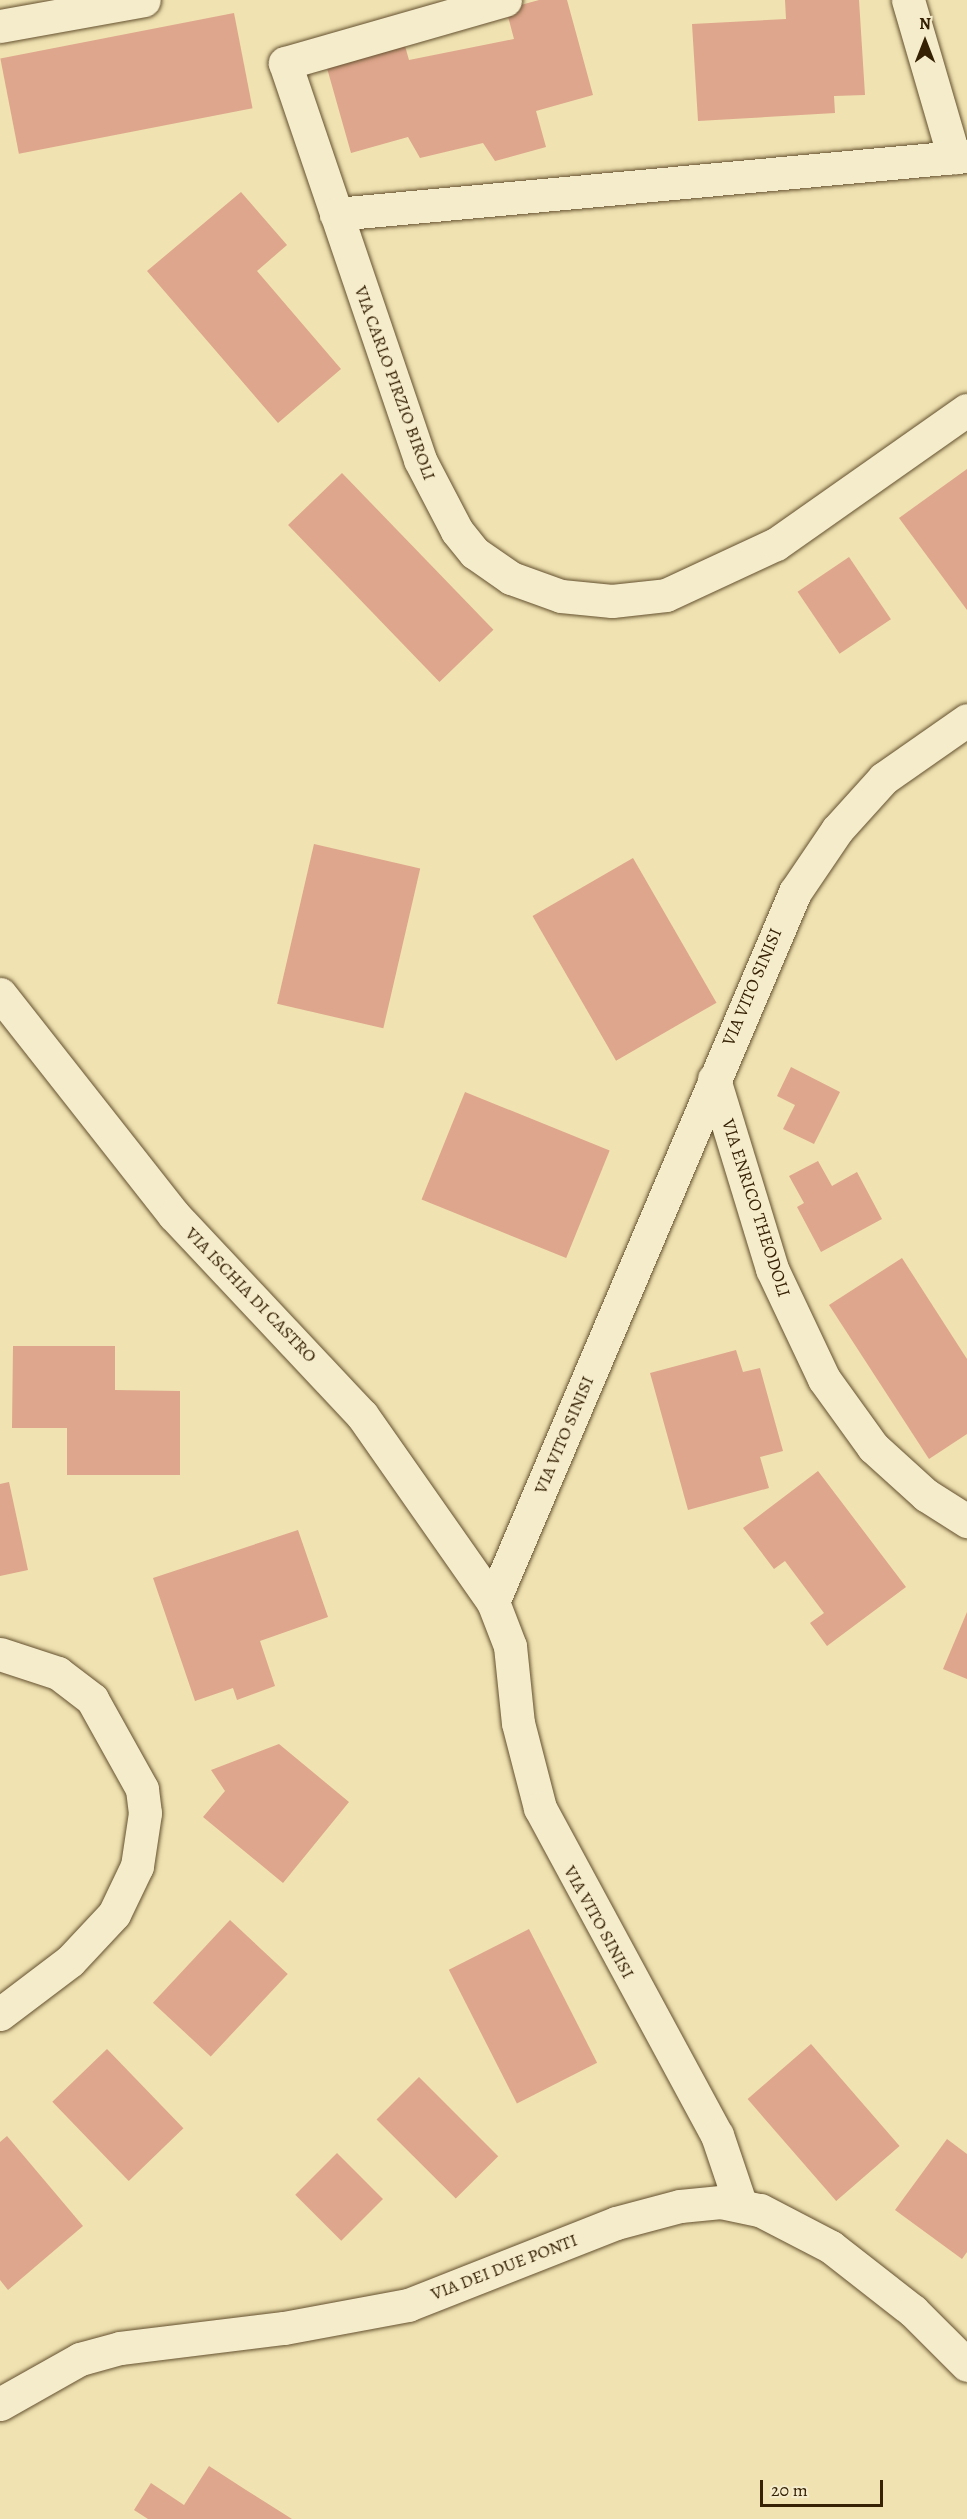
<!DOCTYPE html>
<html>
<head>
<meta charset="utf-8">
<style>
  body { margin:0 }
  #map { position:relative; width:967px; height:2519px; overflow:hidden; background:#f0e2b1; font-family:Alegreya,serif }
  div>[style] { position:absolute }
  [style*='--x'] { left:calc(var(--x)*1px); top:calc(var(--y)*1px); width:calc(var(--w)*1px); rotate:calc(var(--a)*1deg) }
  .building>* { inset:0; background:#dea68c; transform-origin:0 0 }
  .roads { filter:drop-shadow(0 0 2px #64512f) drop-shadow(0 0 2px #64512f) }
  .minor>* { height:33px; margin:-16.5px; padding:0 16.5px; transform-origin:16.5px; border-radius:16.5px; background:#f5eccc }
  .tertiary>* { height:33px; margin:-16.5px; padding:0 16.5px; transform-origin:16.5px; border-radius:16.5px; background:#f5eccc }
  span { translate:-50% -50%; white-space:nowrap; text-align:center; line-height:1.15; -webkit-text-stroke:6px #f5eccc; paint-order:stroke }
  .street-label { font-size:18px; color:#362104 }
  .north { position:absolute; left:895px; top:12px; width:60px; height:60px; -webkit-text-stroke:4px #f5eccc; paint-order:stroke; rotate:0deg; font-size:16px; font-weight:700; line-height:24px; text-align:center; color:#362104 }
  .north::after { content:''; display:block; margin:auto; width:21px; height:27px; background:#362104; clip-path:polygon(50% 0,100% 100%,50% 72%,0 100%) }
  .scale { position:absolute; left:760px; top:2480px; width:123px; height:27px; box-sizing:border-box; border:3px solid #362104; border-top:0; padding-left:8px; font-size:18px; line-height:21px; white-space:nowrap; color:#362104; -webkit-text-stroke:4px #f5eccc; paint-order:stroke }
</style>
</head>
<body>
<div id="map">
  <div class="building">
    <div style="clip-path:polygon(539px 0,567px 0,593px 95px,536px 111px,546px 147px,495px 161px,483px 143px,420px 158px,408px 137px,351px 153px,325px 61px,403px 39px,409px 60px,514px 39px,506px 9px)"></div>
    <div style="clip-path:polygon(785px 0,859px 0,865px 95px,834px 96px,835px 113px,698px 121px,692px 24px,786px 19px)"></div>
    <div style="left:234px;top:13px;width:97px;height:238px;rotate:79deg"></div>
    <div style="clip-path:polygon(241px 192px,287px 245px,257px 271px,341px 369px,278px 423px,147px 271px)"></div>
    <div style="clip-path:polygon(967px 469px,967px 610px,899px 518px)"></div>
    <div style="left:342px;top:473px;width:218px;height:75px;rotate:46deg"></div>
    <div style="left:849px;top:557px;width:75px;height:62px;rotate:56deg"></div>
    <div style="left:314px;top:844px;width:109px;height:164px;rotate:13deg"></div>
    <div style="left:633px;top:858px;width:167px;height:116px;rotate:60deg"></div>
    <div style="clip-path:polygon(791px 1067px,840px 1092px,814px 1144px,783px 1129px,795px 1105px,777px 1096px)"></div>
    <div style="left:465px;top:1092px;width:156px;height:116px;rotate:22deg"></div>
    <div style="clip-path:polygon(818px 1161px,832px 1186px,857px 1172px,882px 1219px,821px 1252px,797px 1207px,804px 1203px,789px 1176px)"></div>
    <div style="clip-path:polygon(902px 1258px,967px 1359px,967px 1434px,929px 1459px,829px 1305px)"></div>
    <div style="clip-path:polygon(13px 1346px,115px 1346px,115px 1390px,180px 1391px,180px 1475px,67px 1475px,67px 1428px,12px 1428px)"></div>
    <div style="clip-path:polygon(736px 1350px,743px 1372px,760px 1368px,783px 1451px,760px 1457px,769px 1488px,688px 1510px,650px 1373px)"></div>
    <div style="clip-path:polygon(818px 1471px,906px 1587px,827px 1646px,810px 1623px,824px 1613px,785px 1561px,774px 1569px,743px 1528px)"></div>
    <div style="clip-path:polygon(9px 1482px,28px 1570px,0 1576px,0 1484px)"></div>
    <div style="clip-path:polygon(298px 1530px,328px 1617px,260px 1641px,275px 1686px,237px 1700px,233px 1688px,195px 1701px,153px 1578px)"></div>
    <div style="clip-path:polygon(967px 1612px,967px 1679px,943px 1669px)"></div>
    <div style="clip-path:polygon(279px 1744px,349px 1802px,283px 1883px,203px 1817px,225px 1791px,211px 1770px)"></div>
    <div style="left:230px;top:1920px;width:79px;height:113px;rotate:43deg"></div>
    <div style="left:529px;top:1929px;width:150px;height:90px;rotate:63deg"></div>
    <div style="left:811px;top:2044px;width:135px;height:84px;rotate:49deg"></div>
    <div style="left:107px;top:2049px;width:110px;height:76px;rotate:46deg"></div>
    <div style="left:419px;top:2077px;width:112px;height:60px;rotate:45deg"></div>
    <div style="clip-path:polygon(7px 2136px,83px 2226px,8px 2290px,0 2280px,0 2142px)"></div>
    <div style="clip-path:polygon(947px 2139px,967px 2154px,967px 2252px,962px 2259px,895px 2210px)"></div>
    <div style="left:337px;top:2153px;width:65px;height:59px;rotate:45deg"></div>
    <div style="clip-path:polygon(209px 2466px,246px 2490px,292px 2519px,148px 2519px,134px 2510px,151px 2483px,184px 2505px)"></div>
  </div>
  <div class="roads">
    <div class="minor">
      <div style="--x:505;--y:0;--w:229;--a:164"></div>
      <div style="--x:285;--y:63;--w:419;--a:71.2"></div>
      <div style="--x:420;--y:460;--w:80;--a:62.5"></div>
      <div style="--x:457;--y:531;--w:28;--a:51"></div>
      <div style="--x:475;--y:553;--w:44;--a:34.8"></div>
      <div style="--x:511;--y:578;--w:53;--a:19.8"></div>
      <div style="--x:561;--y:596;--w:51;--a:5.6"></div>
      <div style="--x:612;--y:601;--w:54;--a:-6.3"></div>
      <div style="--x:666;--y:595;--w:121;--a:-24.9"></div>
      <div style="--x:776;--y:544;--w:233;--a:-35.1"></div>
      <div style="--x:908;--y:0;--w:164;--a:73.7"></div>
      <div style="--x:0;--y:26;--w:146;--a:-10.2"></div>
      <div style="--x:336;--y:214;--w:634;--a:-5.25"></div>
      <div style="--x:714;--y:1079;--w:199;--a:73"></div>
      <div style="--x:772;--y:1269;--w:122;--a:64.7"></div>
      <div style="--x:824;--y:1379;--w:84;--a:54.2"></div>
      <div style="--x:873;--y:1447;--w:72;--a:42.2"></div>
      <div style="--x:926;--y:1495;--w:49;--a:32.4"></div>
      <div style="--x:493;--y:1602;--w:772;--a:-66.96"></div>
      <div style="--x:795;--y:892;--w:75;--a:-55.9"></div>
      <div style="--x:837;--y:830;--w:70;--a:-47.9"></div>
      <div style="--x:884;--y:778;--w:101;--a:-34.9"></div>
    </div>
    <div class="tertiary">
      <div style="--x:0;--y:994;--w:281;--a:51.8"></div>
      <div style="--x:174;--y:1215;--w:274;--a:46.8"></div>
      <div style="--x:362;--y:1415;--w:228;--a:55"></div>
      <div style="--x:493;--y:1602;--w:47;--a:68.9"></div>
      <div style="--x:510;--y:1646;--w:77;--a:84.1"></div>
      <div style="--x:518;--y:1723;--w:88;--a:75.5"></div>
      <div style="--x:540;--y:1808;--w:372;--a:61.6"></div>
      <div style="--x:717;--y:2135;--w:72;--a:71.3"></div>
      <div style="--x:0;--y:1654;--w:61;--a:18.1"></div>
      <div style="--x:58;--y:1673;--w:43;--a:37.4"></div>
      <div style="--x:92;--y:1699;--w:103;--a:60.9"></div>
      <div style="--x:142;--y:1789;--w:24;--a:83"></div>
      <div style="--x:145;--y:1813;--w:54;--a:98.6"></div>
      <div style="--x:137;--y:1866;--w:53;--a:115.6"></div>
      <div style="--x:114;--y:1914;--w:64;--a:133.1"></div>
      <div style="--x:70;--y:1961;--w:88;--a:142.9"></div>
      <div style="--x:0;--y:2404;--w:92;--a:-29.4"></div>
      <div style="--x:80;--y:2359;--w:41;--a:-15.4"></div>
      <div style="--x:120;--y:2348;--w:165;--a:-7"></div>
      <div style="--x:284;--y:2328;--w:126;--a:-10.5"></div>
      <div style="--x:408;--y:2305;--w:224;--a:-21.5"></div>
      <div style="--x:616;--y:2223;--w:66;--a:-14.9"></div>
      <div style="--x:680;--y:2206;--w:41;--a:-5.6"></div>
      <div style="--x:721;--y:2202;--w:40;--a:12"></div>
      <div style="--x:760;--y:2210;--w:80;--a:27.5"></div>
      <div style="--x:831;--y:2247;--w:104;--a:38"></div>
      <div style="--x:913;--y:2311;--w:76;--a:45"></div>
    </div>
  </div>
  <div class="street-label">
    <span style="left:395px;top:383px;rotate:70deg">VIA CARLO PIRZIO BIROLI</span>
    <span style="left:752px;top:987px;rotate:-67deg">VIA VITO SINISI</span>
    <span style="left:756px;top:1208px;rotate:72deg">VIA ENRICO THEODOLI</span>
    <span style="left:251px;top:1295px;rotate:46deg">VIA ISCHIA DI CASTRO</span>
    <span style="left:564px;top:1435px;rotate:-67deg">VIA VITO SINISI</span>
    <span style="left:599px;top:1922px;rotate:61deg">VIA VITO SINISI</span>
    <span style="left:504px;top:2267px;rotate:-21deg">VIA DEI DUE PONTI</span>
  </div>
  <div class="north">N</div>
  <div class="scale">20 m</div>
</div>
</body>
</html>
